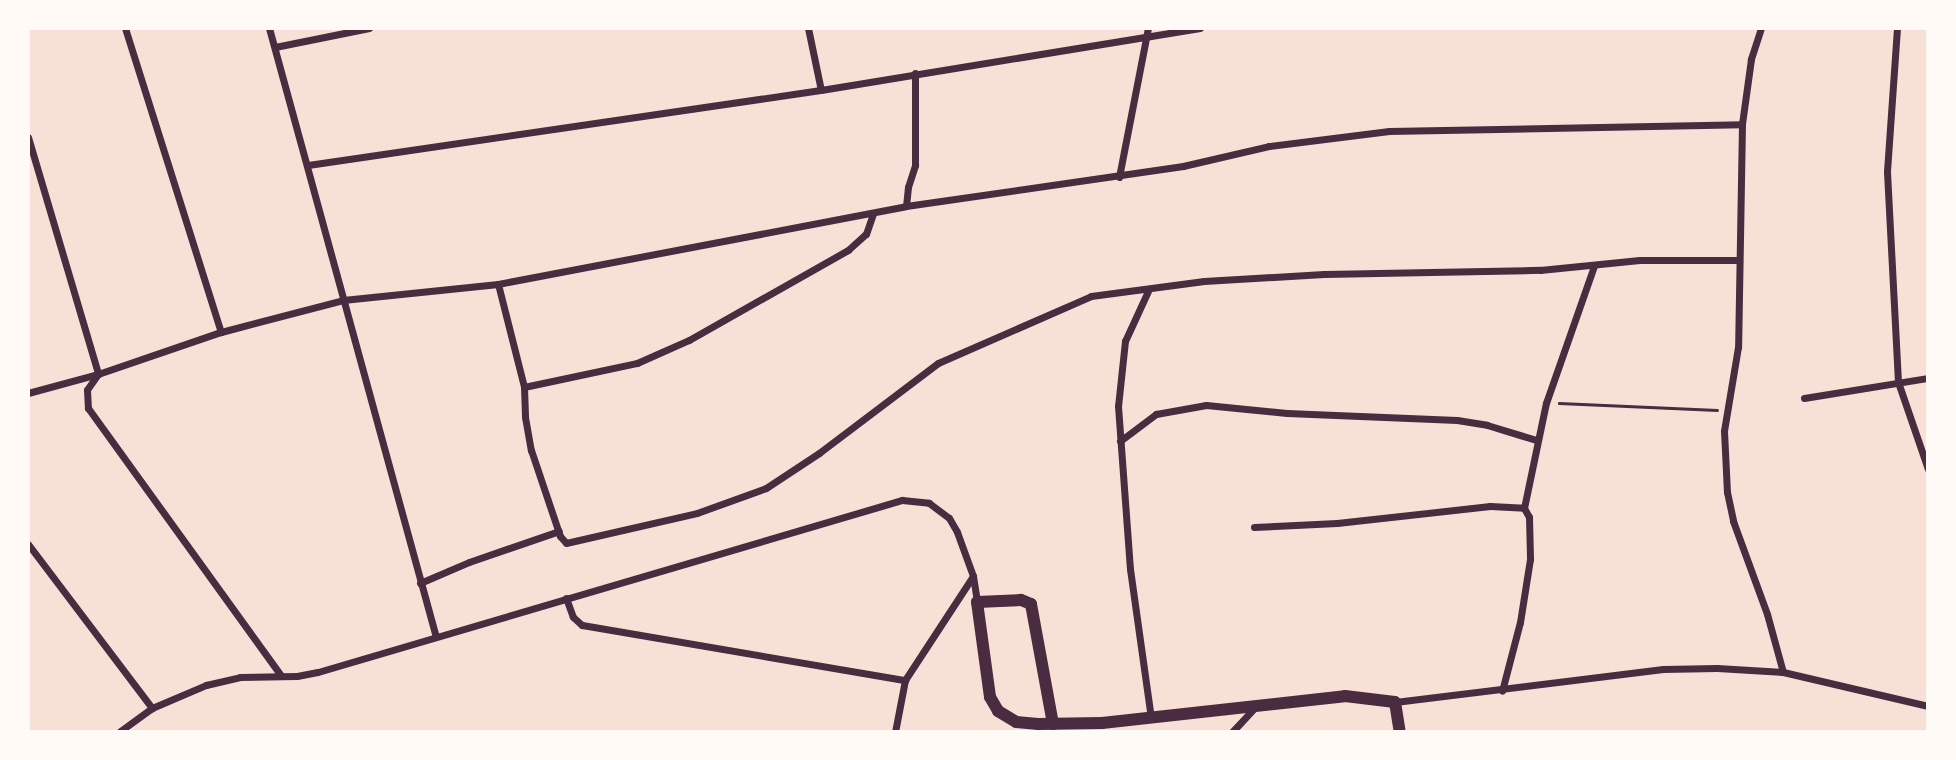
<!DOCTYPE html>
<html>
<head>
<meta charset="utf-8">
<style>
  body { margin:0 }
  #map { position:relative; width:1956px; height:760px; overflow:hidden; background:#f7e1d7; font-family:"DejaVu Sans",sans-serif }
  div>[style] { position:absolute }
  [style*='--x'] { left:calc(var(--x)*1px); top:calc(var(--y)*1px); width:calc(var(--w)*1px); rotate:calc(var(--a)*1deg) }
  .path>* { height:2.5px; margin:-1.25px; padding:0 1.25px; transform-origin:1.25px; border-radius:1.25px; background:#4a2c40 }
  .minor>* { height:7px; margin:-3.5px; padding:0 3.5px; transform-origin:3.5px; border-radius:3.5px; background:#4a2c40 }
  .tertiary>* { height:12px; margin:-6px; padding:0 6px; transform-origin:6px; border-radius:6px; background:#4a2c40 }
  span { translate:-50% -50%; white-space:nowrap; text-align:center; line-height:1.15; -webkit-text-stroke:7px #fffaf5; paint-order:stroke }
  .frame { position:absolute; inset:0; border:30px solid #fffaf5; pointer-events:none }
</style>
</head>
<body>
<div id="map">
  <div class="path">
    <div style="--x:1559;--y:403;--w:158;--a:2.5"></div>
  </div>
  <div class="minor">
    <div style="--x:125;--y:28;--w:319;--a:72.5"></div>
    <div style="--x:269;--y:28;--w:631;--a:74.67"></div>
    <div style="--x:808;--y:28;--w:63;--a:78.2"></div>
    <div style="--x:1761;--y:28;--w:33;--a:108"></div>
    <div style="--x:1751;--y:59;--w:66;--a:97.9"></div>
    <div style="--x:1742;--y:124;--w:223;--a:91"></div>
    <div style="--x:1738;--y:347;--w:85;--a:99.5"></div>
    <div style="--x:1724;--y:431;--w:61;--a:87.2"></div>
    <div style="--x:1727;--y:492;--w:30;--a:78"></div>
    <div style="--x:1733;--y:521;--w:99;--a:69.9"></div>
    <div style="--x:1767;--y:614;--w:60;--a:74.6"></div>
    <div style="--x:1897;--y:28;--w:144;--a:94"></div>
    <div style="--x:1887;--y:172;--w:210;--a:87"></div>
    <div style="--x:1898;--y:382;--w:92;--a:71"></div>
    <div style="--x:275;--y:47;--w:96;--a:-11.4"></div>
    <div style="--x:28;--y:137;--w:247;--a:73.5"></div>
    <div style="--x:98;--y:374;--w:19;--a:125"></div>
    <div style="--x:87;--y:390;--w:18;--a:87"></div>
    <div style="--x:88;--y:408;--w:330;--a:54.2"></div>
    <div style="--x:308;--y:165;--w:518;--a:-8.32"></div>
    <div style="--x:821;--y:90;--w:384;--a:-9.3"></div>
    <div style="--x:1119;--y:177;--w:152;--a:-79"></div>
    <div style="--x:906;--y:206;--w:19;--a:-84"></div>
    <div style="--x:908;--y:187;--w:23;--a:-72"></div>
    <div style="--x:915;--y:165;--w:92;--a:-90"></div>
    <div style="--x:498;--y:284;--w:106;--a:75.8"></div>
    <div style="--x:524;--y:387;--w:30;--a:88"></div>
    <div style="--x:525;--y:417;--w:34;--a:80"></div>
    <div style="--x:531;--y:450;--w:91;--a:71.4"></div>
    <div style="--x:560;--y:536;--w:9;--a:49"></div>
    <div style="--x:566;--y:543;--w:134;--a:-12.9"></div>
    <div style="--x:697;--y:513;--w:73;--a:-19.9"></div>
    <div style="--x:766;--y:488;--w:64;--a:-33.4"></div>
    <div style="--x:819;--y:453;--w:149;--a:-37.1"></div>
    <div style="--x:938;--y:363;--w:167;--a:-23.6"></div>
    <div style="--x:1091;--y:296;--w:114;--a:-7.6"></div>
    <div style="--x:1204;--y:281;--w:120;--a:-3.3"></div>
    <div style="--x:1324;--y:274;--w:216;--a:-1.1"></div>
    <div style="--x:1540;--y:270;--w:100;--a:-5.7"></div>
    <div style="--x:1640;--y:260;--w:99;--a:0"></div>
    <div style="--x:1148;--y:291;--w:55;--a:114.7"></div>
    <div style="--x:1125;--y:341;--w:65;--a:96.1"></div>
    <div style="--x:1118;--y:406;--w:163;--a:85.8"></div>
    <div style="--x:1130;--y:569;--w:151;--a:82"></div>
    <div style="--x:524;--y:387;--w:116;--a:-12"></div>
    <div style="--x:637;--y:363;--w:57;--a:-23.9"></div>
    <div style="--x:689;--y:340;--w:183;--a:-29.5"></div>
    <div style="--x:848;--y:250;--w:24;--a:-42"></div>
    <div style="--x:866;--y:234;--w:21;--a:-71"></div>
    <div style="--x:28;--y:393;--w:73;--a:-15.2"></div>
    <div style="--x:98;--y:374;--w:130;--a:-18.9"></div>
    <div style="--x:221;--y:332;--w:126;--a:-14.7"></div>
    <div style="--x:343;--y:300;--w:156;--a:-5.9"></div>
    <div style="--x:498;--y:284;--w:415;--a:-10.8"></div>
    <div style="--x:906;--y:206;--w:280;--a:-8.2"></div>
    <div style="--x:1183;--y:166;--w:88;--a:-13.1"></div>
    <div style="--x:1269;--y:146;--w:121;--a:-7.1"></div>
    <div style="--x:1389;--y:131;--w:353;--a:-1.1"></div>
    <div style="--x:1804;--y:398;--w:126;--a:-9.2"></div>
    <div style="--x:1120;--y:441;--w:45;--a:-36.9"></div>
    <div style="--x:1156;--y:414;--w:51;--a:-10.2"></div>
    <div style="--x:1206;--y:405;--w:81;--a:5.6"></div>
    <div style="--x:1287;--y:413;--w:170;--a:2.4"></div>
    <div style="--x:1457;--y:420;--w:30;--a:9"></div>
    <div style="--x:1487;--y:425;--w:51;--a:17"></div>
    <div style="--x:1524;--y:508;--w:107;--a:-78.2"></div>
    <div style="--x:1546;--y:403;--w:145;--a:-70.7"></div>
    <div style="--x:1254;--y:527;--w:83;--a:-2.8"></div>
    <div style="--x:1337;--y:523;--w:154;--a:-6.3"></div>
    <div style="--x:1490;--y:506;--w:34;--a:3"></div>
    <div style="--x:1524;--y:508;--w:10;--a:61"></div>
    <div style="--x:1529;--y:517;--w:42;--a:88.6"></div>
    <div style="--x:1530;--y:559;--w:64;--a:99"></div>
    <div style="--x:1520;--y:622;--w:71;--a:104.6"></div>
    <div style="--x:28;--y:544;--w:206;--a:52.9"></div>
    <div style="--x:420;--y:583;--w:53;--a:-23.2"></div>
    <div style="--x:469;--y:562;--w:95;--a:-19"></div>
    <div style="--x:566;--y:598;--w:20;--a:70"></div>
    <div style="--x:573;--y:617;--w:12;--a:42"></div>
    <div style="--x:582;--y:625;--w:328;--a:9.7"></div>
    <div style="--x:1395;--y:702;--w:270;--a:-7"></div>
    <div style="--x:1663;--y:669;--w:54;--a:-1.1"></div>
    <div style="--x:1717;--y:668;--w:66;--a:3.5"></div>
    <div style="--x:1783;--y:672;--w:149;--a:13.2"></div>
    <div style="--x:119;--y:732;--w:41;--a:-36"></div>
    <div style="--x:152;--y:708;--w:59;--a:-23.1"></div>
    <div style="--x:206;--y:685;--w:35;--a:-13"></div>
    <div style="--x:240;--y:677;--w:57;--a:-1"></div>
    <div style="--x:297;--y:676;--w:21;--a:-11"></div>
    <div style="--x:318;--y:672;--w:609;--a:-16.41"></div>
    <div style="--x:902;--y:500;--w:27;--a:6"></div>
    <div style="--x:929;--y:503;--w:25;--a:37"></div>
    <div style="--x:949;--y:518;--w:16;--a:60"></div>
    <div style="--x:957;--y:532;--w:47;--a:70"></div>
    <div style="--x:973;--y:576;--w:26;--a:81"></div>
    <div style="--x:895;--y:732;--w:53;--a:-79.1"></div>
    <div style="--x:905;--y:680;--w:124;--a:-56.8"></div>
    <div style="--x:1232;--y:732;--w:34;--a:-47"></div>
  </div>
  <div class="tertiary">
    <div style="--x:1053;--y:724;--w:122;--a:-100.4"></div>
    <div style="--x:1031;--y:604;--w:11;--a:-158"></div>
    <div style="--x:1021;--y:600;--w:44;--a:177.4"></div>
    <div style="--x:977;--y:602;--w:96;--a:82.2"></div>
    <div style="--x:990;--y:697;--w:16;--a:60"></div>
    <div style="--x:998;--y:711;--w:21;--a:31"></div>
    <div style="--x:1016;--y:722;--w:22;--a:5"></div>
    <div style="--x:1038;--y:724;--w:64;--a:-0.9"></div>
    <div style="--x:1102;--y:723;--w:244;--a:-6.3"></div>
    <div style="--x:1345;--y:696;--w:50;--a:6.8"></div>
    <div style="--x:1395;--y:702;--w:30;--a:81"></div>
  </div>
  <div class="frame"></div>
</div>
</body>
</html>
